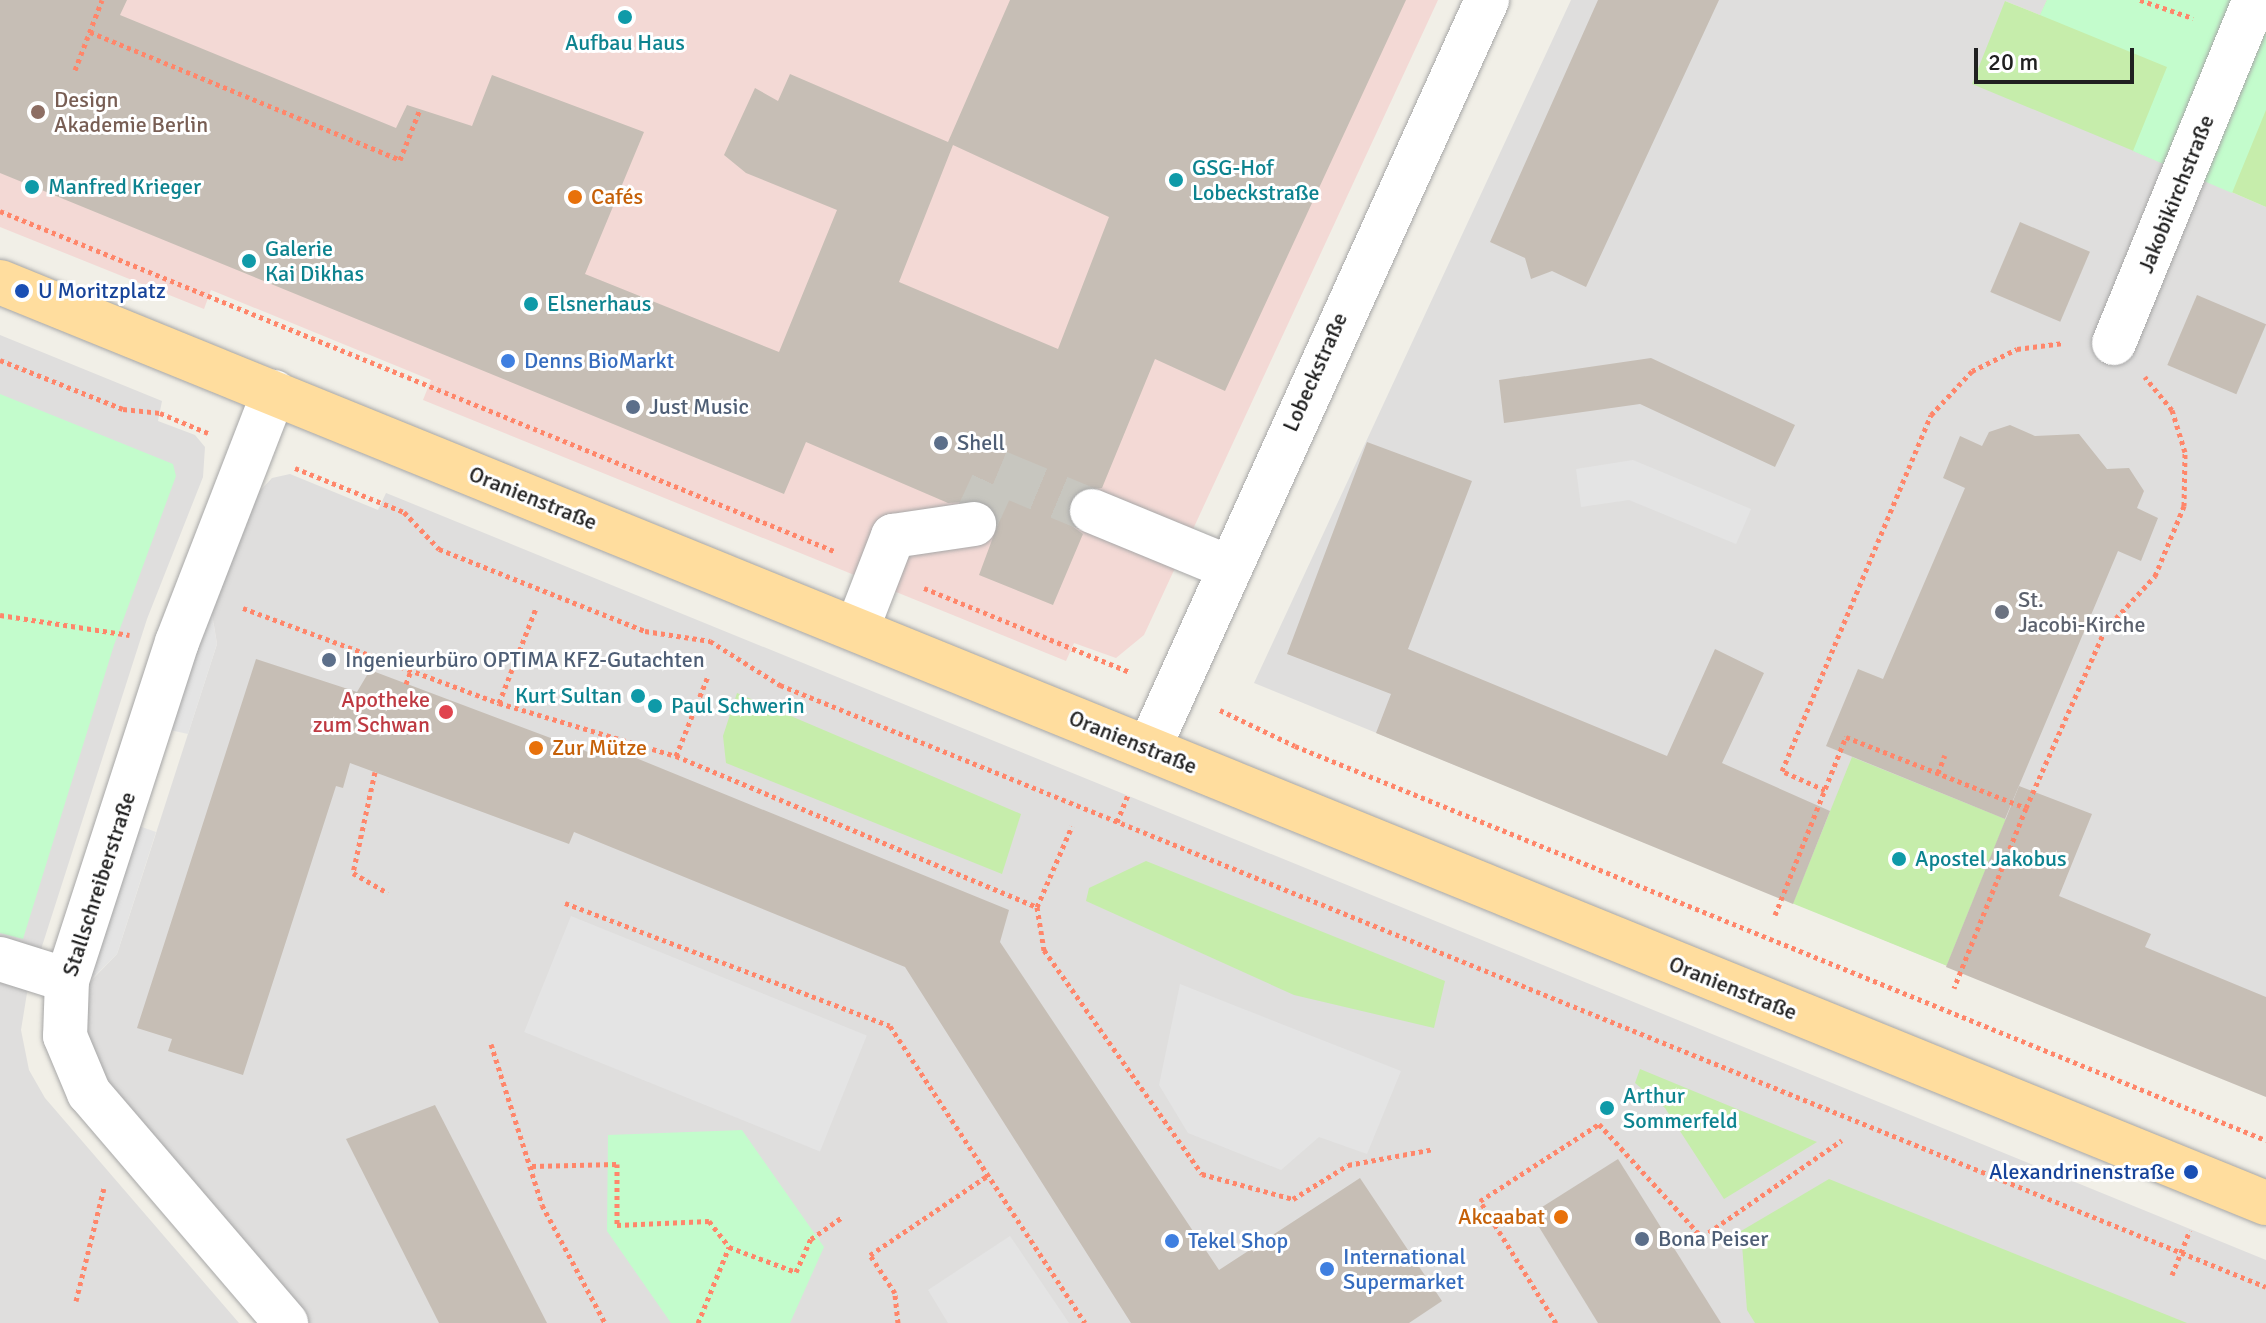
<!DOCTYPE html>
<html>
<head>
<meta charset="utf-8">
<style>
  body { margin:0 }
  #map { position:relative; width:2266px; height:1323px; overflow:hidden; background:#f1efe7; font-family:Signika,sans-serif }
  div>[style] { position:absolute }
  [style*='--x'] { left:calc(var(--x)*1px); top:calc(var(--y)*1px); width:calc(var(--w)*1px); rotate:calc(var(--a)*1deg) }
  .residential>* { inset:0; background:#dfdedd }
  .commercial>* { inset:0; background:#f3d9d5 }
  .grass>* { inset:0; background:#c6edab; transform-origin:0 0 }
  .park>* { inset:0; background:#c3fccc }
  .parking>* { inset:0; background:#e4e4e4; transform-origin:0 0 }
  .building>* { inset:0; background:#c6beb5; transform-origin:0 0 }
  .minor-tunnel>* { height:44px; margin-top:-22px; transform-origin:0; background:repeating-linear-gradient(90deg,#c7c6bf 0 44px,transparent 0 66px) }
  .path>* { height:5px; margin-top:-2.5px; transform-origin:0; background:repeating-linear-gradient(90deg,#ff866a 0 4px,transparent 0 8px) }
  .roads { filter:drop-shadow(0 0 2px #a7a7a7) drop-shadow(0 0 2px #a7a7a7) }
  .minor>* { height:44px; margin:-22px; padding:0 22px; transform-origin:22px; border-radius:22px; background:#fff }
  .major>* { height:44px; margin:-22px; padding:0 22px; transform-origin:22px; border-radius:22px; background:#ffdd9e }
  .dots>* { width:22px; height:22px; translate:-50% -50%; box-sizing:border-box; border:4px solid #fff; border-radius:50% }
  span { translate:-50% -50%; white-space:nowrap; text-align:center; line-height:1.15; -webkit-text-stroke:6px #fff; paint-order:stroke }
  .culture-label { font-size:22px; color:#0d838f }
  .left { translate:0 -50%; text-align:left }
  .right { translate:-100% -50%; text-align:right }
  .education-label { font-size:22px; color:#785e54 }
  .street-label { font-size:22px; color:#202020 }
  .food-label { font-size:22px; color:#c56008 }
  .transit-label { font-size:22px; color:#164399 }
  .shop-label { font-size:22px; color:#366cbe }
  .service-label { font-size:22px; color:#4e5e75 }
  .worship-label { font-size:22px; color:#5b616d }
  .health-label { font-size:22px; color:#be3a42 }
  .scale { position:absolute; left:1974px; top:48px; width:160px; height:36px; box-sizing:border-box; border:4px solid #202020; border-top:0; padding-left:10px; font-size:24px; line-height:28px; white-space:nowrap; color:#202020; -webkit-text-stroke:6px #fff; paint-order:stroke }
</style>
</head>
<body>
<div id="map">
  <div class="residential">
    <div style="clip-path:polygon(1571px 0,2047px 0,2040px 15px,2005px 1px,2206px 181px,2266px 207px,2266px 1096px,1254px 683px)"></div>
    <div style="clip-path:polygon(0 335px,162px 401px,158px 421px,195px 435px,205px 447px,203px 477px,147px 619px,27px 993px,21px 1030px,29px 1070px,45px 1098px,239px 1323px,0 1323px)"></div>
    <div style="clip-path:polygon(290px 474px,378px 510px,386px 493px,396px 497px,2266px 1260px,2266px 1323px,308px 1323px,105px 1087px,85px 1038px,89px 983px,117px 954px,217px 644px,211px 608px,258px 493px,272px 478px)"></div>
  </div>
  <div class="commercial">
    <div style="clip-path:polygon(0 0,1438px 0,1144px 635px,1116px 658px,1074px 643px,1066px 661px,423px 400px,431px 380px,211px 290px,204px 309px,0 227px)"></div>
  </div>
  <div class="grass">
    <div style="clip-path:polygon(2047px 0,2211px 50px,2160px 84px,2165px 164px,1972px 84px,2005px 1px,2040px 15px)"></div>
    <div style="clip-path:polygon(2266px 73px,2266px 207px,2206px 181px,2260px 123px)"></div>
    <div style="clip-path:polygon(737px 693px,1021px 814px,1002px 874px,726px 763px,723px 736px)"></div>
    <div style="left:1852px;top:757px;width:166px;height:158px;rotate:22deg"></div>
    <div style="clip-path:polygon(1146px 861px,1445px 981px,1434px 1028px,1294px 995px,1086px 901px,1089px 888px)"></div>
    <div style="clip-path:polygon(1640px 1069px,1817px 1142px,1724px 1199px,1665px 1108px,1635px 1083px)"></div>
    <div style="clip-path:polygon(1829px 1179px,2187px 1323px,1755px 1323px,1747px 1310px,1741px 1231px)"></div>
  </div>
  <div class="park">
    <div style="clip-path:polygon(2047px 0,2266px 0,2266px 110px,2232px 193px,2133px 151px,2167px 67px,2040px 15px)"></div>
    <div style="clip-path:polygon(0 394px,173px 464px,176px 476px,114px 645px,23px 939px,0 933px)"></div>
    <div style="clip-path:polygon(742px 1130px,824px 1247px,790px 1323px,671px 1323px,607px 1231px,608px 1135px)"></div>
  </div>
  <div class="parking">
    <div style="clip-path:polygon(1633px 460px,1751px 509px,1736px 544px,1629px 500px,1581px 507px,1576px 469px)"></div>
    <div style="clip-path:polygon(211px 608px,217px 644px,188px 734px,170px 730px)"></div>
    <div style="clip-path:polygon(139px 826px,156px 832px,117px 954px,89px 982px)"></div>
    <div style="left:571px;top:916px;width:319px;height:125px;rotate:22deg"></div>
    <div style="clip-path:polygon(1180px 984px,1401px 1071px,1367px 1154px,1319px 1137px,1281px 1170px,1188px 1133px,1159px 1085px)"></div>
    <div style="clip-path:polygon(1010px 1236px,1069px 1323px,948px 1323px,928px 1290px)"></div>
  </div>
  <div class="building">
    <div style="clip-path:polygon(evenodd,0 0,127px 0,120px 15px,396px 128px,407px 105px,472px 126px,492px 75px,644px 132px,585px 274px,779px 352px,837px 210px,746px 173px,724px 155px,755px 88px,778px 101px,790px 74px,948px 142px,1010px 0,1406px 0,1225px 391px,1155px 359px,1102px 488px,1077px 491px,1069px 502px,1072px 526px,1083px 534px,1053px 605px,979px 575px,999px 521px,984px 501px,948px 503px,806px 442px,784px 494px,0 173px,0 0,953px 145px,1109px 217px,1058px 349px,899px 282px,953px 145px)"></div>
    <div style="clip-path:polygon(1598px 0,1719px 0,1586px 287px,1552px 271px,1531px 279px,1525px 258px,1490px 242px)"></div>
    <div style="left:2020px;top:222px;width:76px;height:76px;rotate:23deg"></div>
    <div style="left:2197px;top:295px;width:75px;height:76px;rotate:23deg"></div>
    <div style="clip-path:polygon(1651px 358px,1795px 425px,1775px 467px,1640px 404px,1504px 423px,1499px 380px)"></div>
    <div style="clip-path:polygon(2010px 425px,2035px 436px,2079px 434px,2107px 469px,2129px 468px,2144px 491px,2137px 508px,2158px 518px,2141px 561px,2118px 551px,2005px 819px,1826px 746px,1858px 669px,1883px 679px,1965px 488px,1943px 478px,1960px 436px,1982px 446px,1989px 432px)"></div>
    <div style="clip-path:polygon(1367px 442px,1472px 481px,1408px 649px,1667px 756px,1715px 649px,1764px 673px,1722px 763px,1830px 811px,1793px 904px,1376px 733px,1391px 694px,1287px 654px)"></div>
    <div style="clip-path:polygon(256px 659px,357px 692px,370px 670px,604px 758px,609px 747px,1009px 910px,1000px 942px,1219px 1270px,1360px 1178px,1442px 1301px,1409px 1323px,1131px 1323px,905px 967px,574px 832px,569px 844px,350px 763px,343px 788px,336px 786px,243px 1075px,168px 1051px,172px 1039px,137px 1028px)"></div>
    <div style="clip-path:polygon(2019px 786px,2092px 814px,2059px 896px,2151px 934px,2145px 947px,2266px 997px,2266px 1097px,1946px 967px)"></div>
    <div style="clip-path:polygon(435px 1105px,547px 1323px,439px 1323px,346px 1139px)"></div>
    <div style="clip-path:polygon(1618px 1159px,1721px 1323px,1598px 1323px,1531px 1214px)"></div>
  </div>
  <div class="minor-tunnel">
    <div style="--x:974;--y:524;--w:57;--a:-65.2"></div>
    <div style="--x:998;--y:472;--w:102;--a:22.5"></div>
  </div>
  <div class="path">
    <div style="--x:2140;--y:0;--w:56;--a:18.8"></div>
    <div style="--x:90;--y:32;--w:335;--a:22.4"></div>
    <div style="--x:400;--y:160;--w:55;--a:-68.6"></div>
    <div style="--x:75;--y:70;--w:75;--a:-68.9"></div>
    <div style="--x:0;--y:211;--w:901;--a:22.18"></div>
    <div style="--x:0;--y:360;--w:132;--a:21.7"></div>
    <div style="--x:123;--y:409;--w:37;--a:6"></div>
    <div style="--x:160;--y:413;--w:52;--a:22.6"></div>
    <div style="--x:295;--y:468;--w:118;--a:22"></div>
    <div style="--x:404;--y:512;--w:51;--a:46.6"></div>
    <div style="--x:439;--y:549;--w:222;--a:21.7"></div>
    <div style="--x:645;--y:631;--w:66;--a:8.7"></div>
    <div style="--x:710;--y:641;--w:83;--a:32.2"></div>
    <div style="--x:780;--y:685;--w:1603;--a:22.05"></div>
    <div style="--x:924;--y:588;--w:222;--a:22.2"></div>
    <div style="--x:243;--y:608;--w:273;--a:20.4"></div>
    <div style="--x:499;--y:703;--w:185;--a:16.7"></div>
    <div style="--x:676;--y:756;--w:391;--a:22.7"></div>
    <div style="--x:1037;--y:907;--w:44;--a:80.8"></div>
    <div style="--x:1044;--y:950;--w:274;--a:54.8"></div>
    <div style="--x:1202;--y:1174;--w:94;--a:15.4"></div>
    <div style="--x:1293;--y:1199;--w:65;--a:-31.7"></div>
    <div style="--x:1348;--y:1165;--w:87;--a:-10.5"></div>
    <div style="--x:0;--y:615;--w:131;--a:8.8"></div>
    <div style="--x:406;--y:684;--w:15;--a:-70"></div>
    <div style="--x:499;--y:703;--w:102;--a:-68.7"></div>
    <div style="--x:1220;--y:710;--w:83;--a:25.6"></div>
    <div style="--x:1295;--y:746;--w:1048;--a:22.09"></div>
    <div style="--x:676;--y:756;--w:86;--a:-68.2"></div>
    <div style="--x:375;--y:772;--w:103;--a:102.3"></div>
    <div style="--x:353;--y:873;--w:40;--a:29.7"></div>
    <div style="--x:1938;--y:773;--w:19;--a:-69"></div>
    <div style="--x:1825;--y:790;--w:47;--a:-156.2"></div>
    <div style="--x:1782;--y:771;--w:386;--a:-67.3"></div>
    <div style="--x:1931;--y:415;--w:60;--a:-47"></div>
    <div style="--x:1972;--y:371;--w:50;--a:-26.1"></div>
    <div style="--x:2017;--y:349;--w:47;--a:-7.3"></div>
    <div style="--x:2026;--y:808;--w:195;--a:-66.1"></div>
    <div style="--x:2105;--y:630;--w:74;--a:-47.2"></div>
    <div style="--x:2155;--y:576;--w:76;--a:-67.5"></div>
    <div style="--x:2184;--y:506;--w:54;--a:-88.9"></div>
    <div style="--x:2185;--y:452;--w:44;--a:-107.2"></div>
    <div style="--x:2172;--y:410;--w:43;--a:-129.3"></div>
    <div style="--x:1117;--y:822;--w:31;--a:-68"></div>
    <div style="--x:565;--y:903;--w:347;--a:20.7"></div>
    <div style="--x:890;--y:1026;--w:355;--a:56.7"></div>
    <div style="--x:1037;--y:907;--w:88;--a:-66.6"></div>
    <div style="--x:1775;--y:915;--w:192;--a:-68.3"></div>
    <div style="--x:1846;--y:737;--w:193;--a:21.5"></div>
    <div style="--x:2026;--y:808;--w:194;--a:111.8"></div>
    <div style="--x:491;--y:1044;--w:169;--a:72.4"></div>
    <div style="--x:542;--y:1205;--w:134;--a:61.9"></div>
    <div style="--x:532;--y:1166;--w:85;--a:-1.3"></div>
    <div style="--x:617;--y:1164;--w:61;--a:90"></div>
    <div style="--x:617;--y:1225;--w:92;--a:-2.5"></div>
    <div style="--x:709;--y:1221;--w:33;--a:52"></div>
    <div style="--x:729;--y:1247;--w:72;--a:20.5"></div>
    <div style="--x:796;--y:1272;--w:36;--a:-66"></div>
    <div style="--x:811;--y:1239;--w:39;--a:-35"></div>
    <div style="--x:2172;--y:1275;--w:48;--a:-68.2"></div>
    <div style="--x:76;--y:1301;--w:116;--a:-76.1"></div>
    <div style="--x:698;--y:1323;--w:82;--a:-67.8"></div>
    <div style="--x:898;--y:1323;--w:30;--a:-96"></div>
    <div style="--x:895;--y:1293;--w:45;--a:-123.3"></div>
    <div style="--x:870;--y:1255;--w:141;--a:-34"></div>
    <div style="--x:1556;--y:1323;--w:144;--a:-121.9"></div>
    <div style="--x:1480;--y:1201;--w:142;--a:-32.9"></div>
    <div style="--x:1599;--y:1124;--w:153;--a:47.7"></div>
    <div style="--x:1702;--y:1237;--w:170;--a:-34.7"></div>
  </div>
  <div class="roads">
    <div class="minor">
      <div style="--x:2114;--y:343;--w:371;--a:-67.7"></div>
      <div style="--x:274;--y:392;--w:268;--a:111.2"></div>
      <div style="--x:177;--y:642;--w:355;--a:108"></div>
      <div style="--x:67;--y:980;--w:56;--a:92"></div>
      <div style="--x:65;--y:1036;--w:62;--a:67.2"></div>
      <div style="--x:89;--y:1093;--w:303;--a:49.4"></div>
      <div style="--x:1092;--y:511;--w:147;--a:22.4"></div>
      <div style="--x:857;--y:629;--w:100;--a:-68.8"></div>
      <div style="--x:893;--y:536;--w:82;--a:-8.4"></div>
      <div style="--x:1149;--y:748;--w:821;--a:-65.68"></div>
      <div style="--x:0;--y:959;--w:70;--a:17.4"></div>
    </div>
    <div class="major">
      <div style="--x:0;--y:282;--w:2446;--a:22.12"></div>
    </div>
  </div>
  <div class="dots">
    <div style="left:625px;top:17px;background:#0f9aa8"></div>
    <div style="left:38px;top:112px;background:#8d6e63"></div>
    <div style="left:1176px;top:180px;background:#0f9aa8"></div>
    <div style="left:32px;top:187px;background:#0f9aa8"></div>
    <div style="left:575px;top:197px;background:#e8710a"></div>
    <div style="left:249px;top:261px;background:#0f9aa8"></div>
    <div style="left:22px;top:291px;background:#1a4fb4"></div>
    <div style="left:531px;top:304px;background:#0f9aa8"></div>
    <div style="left:508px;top:361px;background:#3f7fe0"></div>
    <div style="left:633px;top:407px;background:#5c6f8a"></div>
    <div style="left:941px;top:443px;background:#5c6f8a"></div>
    <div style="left:2002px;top:612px;background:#6b7280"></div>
    <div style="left:329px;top:660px;background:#5c6f8a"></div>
    <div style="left:638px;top:696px;background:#0f9aa8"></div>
    <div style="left:655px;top:706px;background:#0f9aa8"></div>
    <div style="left:446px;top:712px;background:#e0444e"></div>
    <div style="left:536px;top:748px;background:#e8710a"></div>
    <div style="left:1899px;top:859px;background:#0f9aa8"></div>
    <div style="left:1607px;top:1108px;background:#0f9aa8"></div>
    <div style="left:2191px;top:1172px;background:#1a4fb4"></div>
    <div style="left:1561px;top:1217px;background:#e8710a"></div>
    <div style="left:1642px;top:1239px;background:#5c6f8a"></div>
    <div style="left:1172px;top:1241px;background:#3f7fe0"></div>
    <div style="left:1327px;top:1269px;background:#3f7fe0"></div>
  </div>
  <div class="culture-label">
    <span style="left:625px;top:43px">Aufbau Haus</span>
    <span class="left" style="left:1192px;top:180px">GSG-Hof<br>Lobeckstraße</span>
    <span class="left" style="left:48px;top:187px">Manfred Krieger</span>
    <span class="left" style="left:265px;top:261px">Galerie<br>Kai Dikhas</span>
    <span class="left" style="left:547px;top:304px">Elsnerhaus</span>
    <span class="right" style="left:622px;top:696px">Kurt Sultan</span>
    <span class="left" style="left:671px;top:706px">Paul Schwerin</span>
    <span class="left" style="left:1915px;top:859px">Apostel Jakobus</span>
    <span class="left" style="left:1623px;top:1108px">Arthur<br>Sommerfeld</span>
  </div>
  <div class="education-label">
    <span class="left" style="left:54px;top:112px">Design<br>Akademie Berlin</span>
  </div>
  <div class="street-label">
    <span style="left:2176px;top:194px;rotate:-68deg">Jakobikirchstraße</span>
    <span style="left:1315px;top:372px;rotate:-66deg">Lobeckstraße</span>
    <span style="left:533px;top:498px;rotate:22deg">Oranienstraße</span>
    <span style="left:1133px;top:742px;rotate:22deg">Oranienstraße</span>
    <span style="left:99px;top:884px;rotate:-72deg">Stallschreiberstraße</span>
    <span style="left:1733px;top:988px;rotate:22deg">Oranienstraße</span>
  </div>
  <div class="food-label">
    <span class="left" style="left:591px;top:197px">Cafés</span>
    <span class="left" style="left:552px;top:748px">Zur Mütze</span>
    <span class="right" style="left:1545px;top:1217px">Akcaabat</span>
  </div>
  <div class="transit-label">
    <span class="left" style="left:38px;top:291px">U Moritzplatz</span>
    <span class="right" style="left:2175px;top:1172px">Alexandrinenstraße</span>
  </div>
  <div class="shop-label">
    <span class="left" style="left:524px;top:361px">Denns BioMarkt</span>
    <span class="left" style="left:1188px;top:1241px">Tekel Shop</span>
    <span class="left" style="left:1343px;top:1269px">International<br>Supermarket</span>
  </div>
  <div class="service-label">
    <span class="left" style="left:649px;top:407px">Just Music</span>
    <span class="left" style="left:957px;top:443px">Shell</span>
    <span class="left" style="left:345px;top:660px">Ingenieurbüro OPTIMA KFZ-Gutachten</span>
    <span class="left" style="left:1658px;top:1239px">Bona Peiser</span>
  </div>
  <div class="worship-label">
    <span class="left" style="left:2018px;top:612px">St.<br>Jacobi-Kirche</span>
  </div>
  <div class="health-label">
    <span class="right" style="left:430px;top:712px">Apotheke<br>zum Schwan</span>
  </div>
  <div class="scale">20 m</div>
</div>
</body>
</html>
